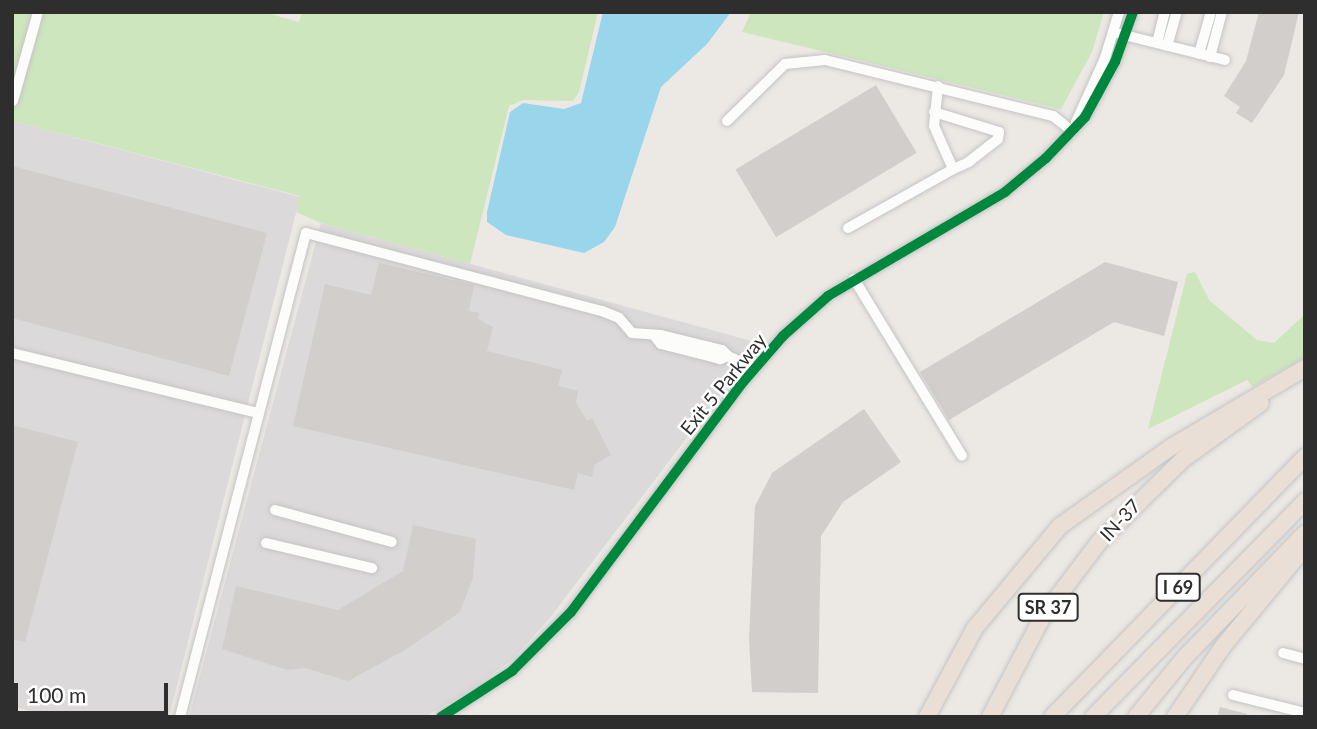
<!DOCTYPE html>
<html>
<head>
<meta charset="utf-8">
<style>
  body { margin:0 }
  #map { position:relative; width:1317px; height:729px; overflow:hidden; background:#ece8e4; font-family:Lato,sans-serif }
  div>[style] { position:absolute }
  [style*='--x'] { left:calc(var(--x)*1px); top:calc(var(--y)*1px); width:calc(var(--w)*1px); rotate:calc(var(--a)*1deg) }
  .industrial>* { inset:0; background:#dcd9db }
  .green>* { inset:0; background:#cee6be }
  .water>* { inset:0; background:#99d6ec }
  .building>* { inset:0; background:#d1cecb; transform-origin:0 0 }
  .roads { filter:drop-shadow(0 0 2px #c5c4c5) drop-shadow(0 0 2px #c5c4c5) }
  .minor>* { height:10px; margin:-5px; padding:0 5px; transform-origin:5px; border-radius:5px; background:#fcfcfb }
  .highway>* { height:16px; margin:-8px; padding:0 8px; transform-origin:8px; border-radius:8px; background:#eadfd6 }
  .cycleway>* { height:10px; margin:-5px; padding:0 5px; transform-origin:5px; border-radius:5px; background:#00873e }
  span { translate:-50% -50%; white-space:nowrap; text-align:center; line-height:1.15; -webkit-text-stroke:5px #fff; paint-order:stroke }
  .shield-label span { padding:2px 5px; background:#fff; border:2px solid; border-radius:5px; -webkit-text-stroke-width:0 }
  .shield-label { font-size:18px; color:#2e2e2e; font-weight:700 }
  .street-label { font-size:19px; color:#2e2e2e }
  .frame { position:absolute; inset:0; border:14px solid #2e2e2e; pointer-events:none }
  .scale { position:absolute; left:14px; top:683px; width:154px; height:32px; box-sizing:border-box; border:4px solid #2e2e2e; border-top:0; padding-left:9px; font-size:21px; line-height:24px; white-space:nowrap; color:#2e2e2e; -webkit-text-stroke:5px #fff; paint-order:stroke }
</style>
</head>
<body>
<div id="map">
  <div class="industrial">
    <div style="clip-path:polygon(12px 121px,300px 197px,169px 717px,52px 717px,12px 706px)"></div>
    <div style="clip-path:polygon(321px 223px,759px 343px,549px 619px,512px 660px,464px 694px,425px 717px,189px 717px)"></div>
  </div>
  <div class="green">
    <div style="clip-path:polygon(12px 12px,263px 12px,299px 22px,302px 12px,598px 12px,579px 92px,573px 101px,523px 100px,509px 106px,470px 264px,321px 223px,296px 212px,300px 196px,12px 121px)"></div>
    <div style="clip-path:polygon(751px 12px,1104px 12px,1092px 52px,1061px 109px,742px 32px)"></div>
    <div style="clip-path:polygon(1195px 272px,1209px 300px,1257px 340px,1274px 343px,1305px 314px,1305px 357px,1253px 387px,1247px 380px,1148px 429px,1187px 274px)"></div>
  </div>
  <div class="water">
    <div style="clip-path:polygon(603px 12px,731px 12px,707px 44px,661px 87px,615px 227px,604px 242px,584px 253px,506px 235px,487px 222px,487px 212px,510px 112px,523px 103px,564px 109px,581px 103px)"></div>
  </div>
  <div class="building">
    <div style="clip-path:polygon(1259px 12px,1299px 12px,1284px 75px,1252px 123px,1236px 113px,1240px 107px,1224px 96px,1246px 61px)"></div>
    <div style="left:876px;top:85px;width:79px;height:164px;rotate:59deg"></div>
    <div style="clip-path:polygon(12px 166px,267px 233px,229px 376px,12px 318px)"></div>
    <div style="clip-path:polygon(1105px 262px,1178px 282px,1164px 336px,1114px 322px,949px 420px,920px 372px)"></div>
    <div style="clip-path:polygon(379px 263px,474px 285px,469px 311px,479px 313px,478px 319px,493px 327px,487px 351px,562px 370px,558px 386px,578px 391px,576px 402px,587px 421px,592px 418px,611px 455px,594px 465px,592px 477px,578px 473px,574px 490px,293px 426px,325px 284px,371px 295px)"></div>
    <div style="clip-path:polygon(864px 409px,901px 462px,843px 502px,821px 536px,818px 693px,752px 692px,749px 639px,755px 506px,772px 473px)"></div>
    <div style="clip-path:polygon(12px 425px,78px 442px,25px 642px,12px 639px)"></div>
    <div style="clip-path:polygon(413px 525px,476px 539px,473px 578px,460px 612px,405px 650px,348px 681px,305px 668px,287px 670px,222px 649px,236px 586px,338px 610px,403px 571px)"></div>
    <div style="clip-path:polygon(1220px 707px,1247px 714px,1247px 717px,1217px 717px)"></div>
  </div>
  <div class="roads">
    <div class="minor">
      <div style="--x:1120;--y:34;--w:108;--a:13.9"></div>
      <div style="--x:1157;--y:43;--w:32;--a:-76"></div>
      <div style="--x:1167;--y:46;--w:35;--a:-74"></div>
      <div style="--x:1199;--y:54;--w:44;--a:-74.1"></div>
      <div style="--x:1210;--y:57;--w:47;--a:-75.1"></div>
      <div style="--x:13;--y:101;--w:92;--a:-74.3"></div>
      <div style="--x:934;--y:112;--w:68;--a:17.1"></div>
      <div style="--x:999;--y:132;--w:7;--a:98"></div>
      <div style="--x:998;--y:139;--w:37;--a:142"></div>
      <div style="--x:969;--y:162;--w:17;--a:156"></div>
      <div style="--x:727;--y:121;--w:81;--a:-44.5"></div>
      <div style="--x:785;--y:64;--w:40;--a:-5.7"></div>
      <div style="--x:825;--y:60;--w:235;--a:13.8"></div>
      <div style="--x:1053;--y:116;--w:23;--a:38"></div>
      <div style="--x:1076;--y:122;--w:70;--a:-65.6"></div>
      <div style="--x:1105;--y:58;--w:48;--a:-73.1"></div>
      <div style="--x:848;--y:228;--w:120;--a:-29.3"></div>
      <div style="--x:953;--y:169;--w:47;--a:-113.8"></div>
      <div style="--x:934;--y:126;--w:40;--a:-84.3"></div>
      <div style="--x:854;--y:279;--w:207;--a:58.6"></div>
      <div style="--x:12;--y:353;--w:254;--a:13.7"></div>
      <div style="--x:728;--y:356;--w:30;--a:24"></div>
      <div style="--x:275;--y:510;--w:121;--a:15.3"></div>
      <div style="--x:266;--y:543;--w:109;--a:13.3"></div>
      <div style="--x:1283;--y:653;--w:23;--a:15"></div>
      <div style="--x:1233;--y:695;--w:74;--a:14"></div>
      <div style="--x:180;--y:717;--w:500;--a:-75.41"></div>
      <div style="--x:306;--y:233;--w:306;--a:14.8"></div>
      <div style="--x:602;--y:311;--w:18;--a:22"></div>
      <div style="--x:619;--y:318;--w:20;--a:49"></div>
      <div style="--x:632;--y:333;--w:29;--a:4"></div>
      <div style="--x:661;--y:335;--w:63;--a:13.8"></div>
      <div style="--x:722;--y:350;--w:8;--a:45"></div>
      <div style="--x:728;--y:356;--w:9;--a:159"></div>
      <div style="--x:720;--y:359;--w:61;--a:-165.7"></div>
      <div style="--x:661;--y:344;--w:8;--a:-130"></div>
      <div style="--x:441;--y:717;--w:85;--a:-32.9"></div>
      <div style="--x:512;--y:671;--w:83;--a:-45"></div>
      <div style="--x:571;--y:612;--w:289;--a:-53.2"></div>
      <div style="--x:744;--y:381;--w:60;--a:-49.1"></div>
      <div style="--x:783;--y:336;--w:60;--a:-41.6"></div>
      <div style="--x:828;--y:296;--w:205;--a:-30.4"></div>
      <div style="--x:1005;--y:192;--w:53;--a:-39.7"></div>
      <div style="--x:1046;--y:158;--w:57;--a:-46.4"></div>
      <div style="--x:1085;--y:117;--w:63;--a:-61.4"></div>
      <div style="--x:1115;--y:62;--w:53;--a:-70.2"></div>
    </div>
    <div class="highway">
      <div style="--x:927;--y:717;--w:101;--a:-61.7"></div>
      <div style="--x:975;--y:628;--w:133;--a:-50.2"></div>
      <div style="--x:1060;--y:526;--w:136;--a:-35.4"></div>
      <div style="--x:1171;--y:447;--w:156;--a:-30.5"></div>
      <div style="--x:990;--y:717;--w:114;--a:-62.3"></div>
      <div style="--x:1043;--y:616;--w:94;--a:-52.8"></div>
      <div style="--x:1100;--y:541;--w:115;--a:-44.6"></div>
      <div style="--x:1182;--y:460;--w:97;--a:-35.8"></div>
      <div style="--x:1052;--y:717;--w:363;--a:-45.8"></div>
      <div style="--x:1093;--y:717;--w:303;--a:-45.5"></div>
      <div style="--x:1136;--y:717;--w:79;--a:-50.7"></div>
      <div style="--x:1186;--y:656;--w:171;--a:-45.9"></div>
      <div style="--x:1175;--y:717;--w:87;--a:-55.8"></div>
      <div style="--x:1224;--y:645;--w:127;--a:-50.4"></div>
    </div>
  </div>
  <div class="cycleway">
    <div style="--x:441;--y:717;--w:85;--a:-32.9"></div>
    <div style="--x:512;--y:671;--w:83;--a:-45"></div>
    <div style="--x:571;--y:612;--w:289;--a:-53.2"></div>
    <div style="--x:744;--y:381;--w:60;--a:-49.1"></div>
    <div style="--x:783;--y:336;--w:60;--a:-41.6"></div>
    <div style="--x:828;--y:296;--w:205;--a:-30.4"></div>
    <div style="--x:1005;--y:192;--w:53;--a:-39.7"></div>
    <div style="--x:1046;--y:158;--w:57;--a:-46.4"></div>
    <div style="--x:1085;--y:117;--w:63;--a:-61.4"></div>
    <div style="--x:1115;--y:62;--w:53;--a:-70.2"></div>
  </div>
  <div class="shield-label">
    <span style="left:1178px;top:587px">I 69</span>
    <span style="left:1048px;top:607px">SR 37</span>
  </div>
  <div class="street-label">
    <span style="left:723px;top:384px;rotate:-51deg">Exit 5 Parkway</span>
    <span style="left:1120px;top:520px;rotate:-47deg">IN-37</span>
  </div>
  <div class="frame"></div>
  <div class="scale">100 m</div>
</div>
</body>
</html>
